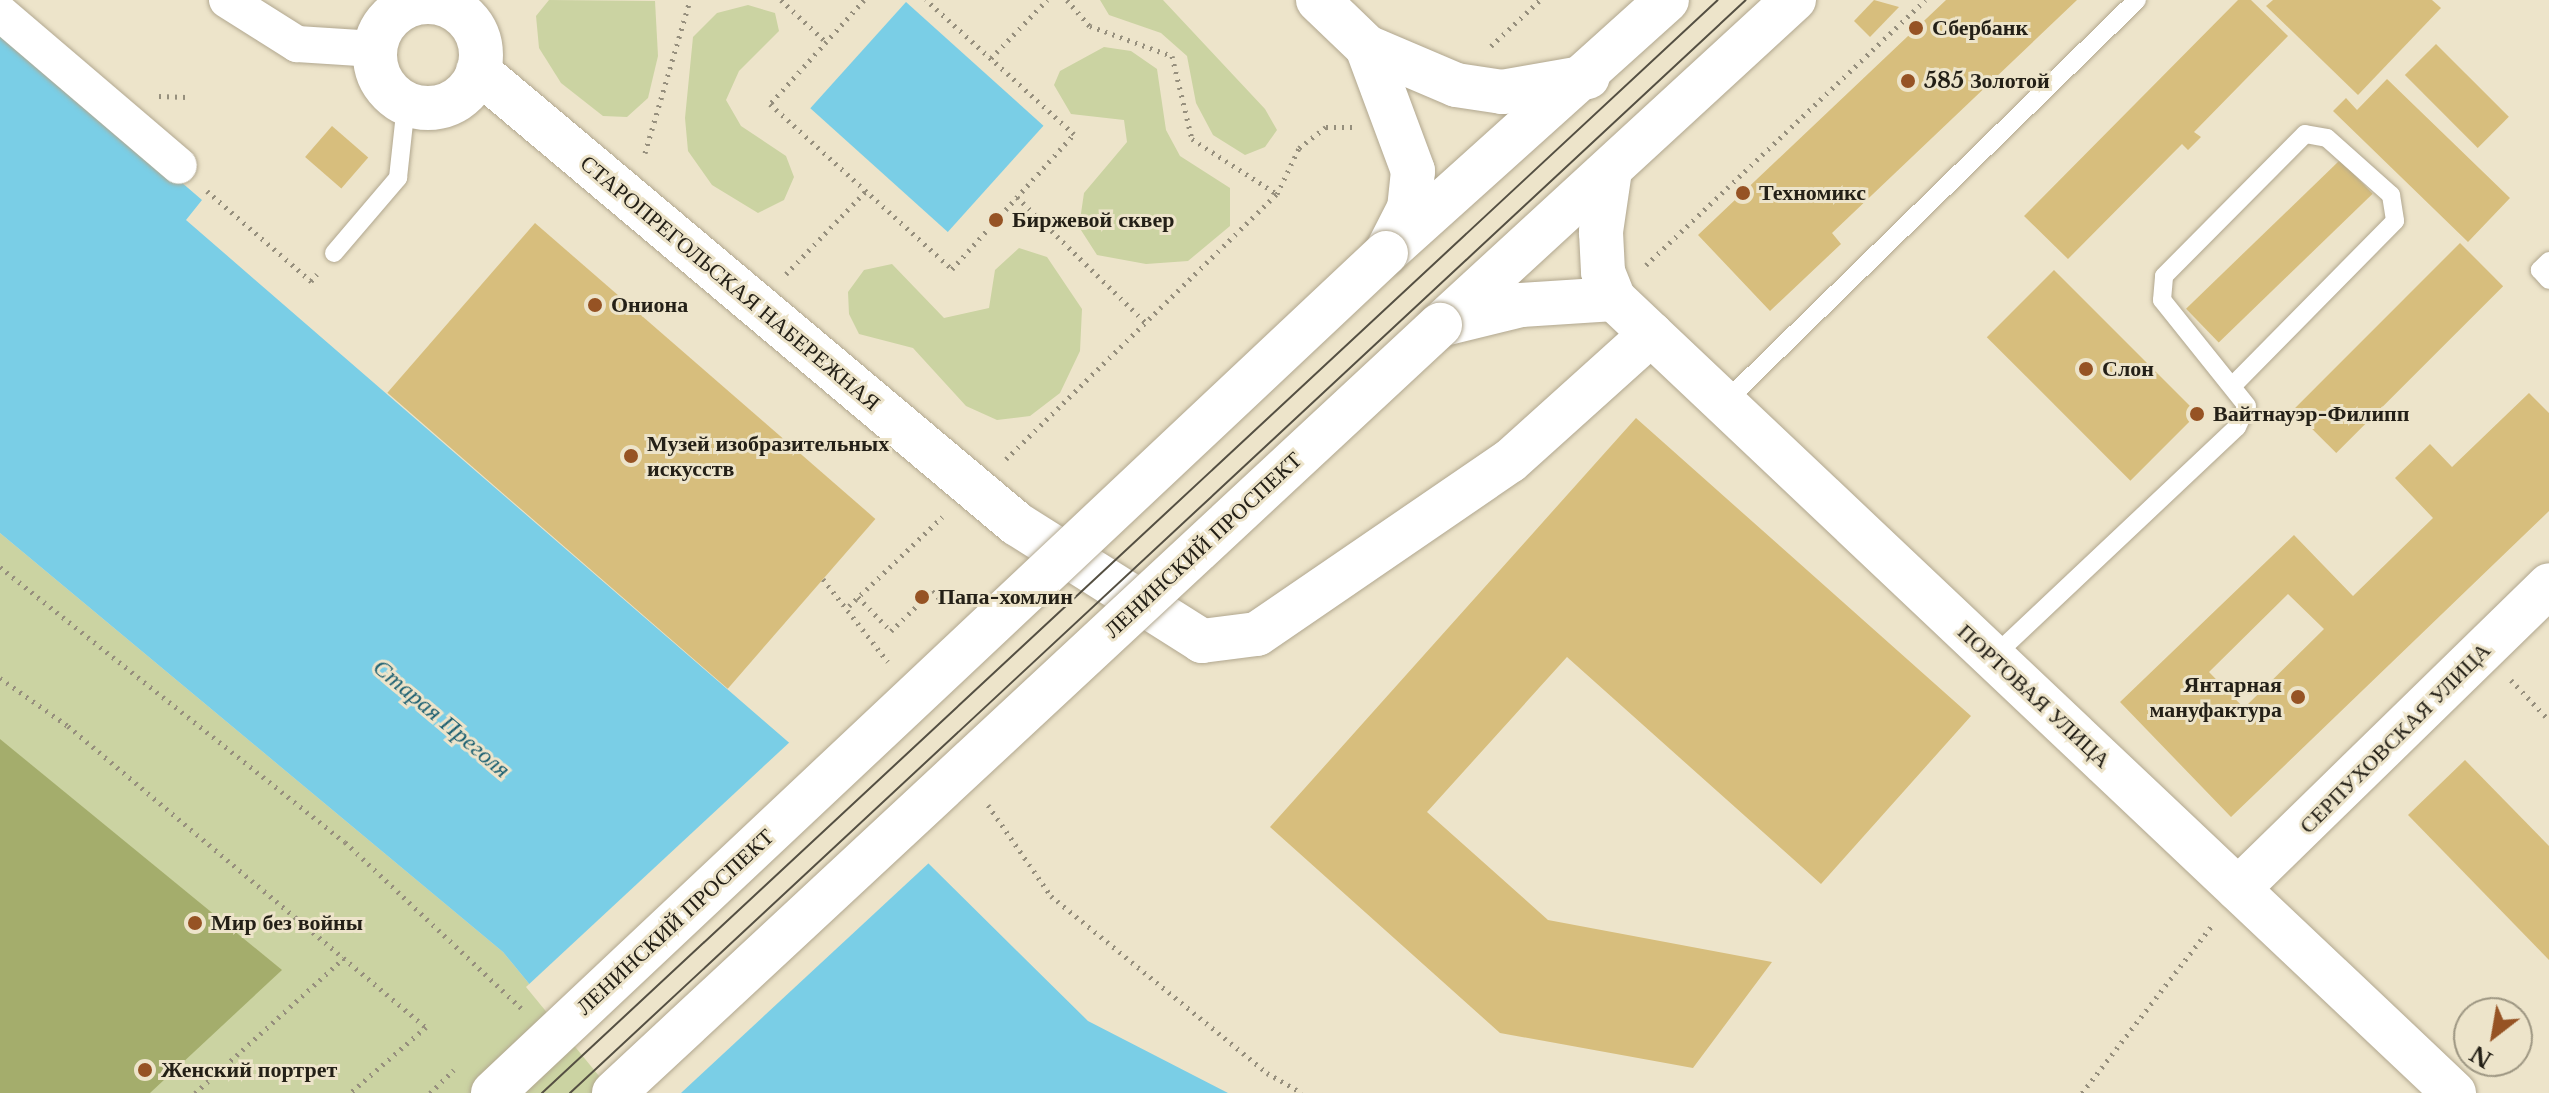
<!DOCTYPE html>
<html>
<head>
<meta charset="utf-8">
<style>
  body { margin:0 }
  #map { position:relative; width:2549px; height:1093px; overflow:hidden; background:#ede4ca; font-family:"Libre Baskerville",serif }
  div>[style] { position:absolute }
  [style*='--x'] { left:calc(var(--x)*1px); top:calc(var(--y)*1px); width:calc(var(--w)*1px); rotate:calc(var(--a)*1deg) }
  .green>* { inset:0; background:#cbd3a2 }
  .forest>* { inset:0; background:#a4ad6c }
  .water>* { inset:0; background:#7acee6; transform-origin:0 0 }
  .pier>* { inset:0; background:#ede4ca }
  .building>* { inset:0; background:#d7be7d; transform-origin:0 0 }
  .path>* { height:5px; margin-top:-2.5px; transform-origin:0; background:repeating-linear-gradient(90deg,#968f7d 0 2px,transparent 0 8px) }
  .roads { filter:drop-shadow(0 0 2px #b1a78f) drop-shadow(0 0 2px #b1a78f) }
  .lane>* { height:18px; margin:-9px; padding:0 9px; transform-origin:9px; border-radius:9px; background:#fff }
  .street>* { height:36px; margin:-18px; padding:0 18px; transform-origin:18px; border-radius:18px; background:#fff }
  .secondary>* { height:44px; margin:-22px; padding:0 22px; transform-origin:22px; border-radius:22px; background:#fff }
  .secondary>.ring { margin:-22px; padding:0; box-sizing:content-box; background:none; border:44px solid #fff; border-radius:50% }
  .primary>* { height:44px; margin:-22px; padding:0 22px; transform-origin:22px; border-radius:22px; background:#fff }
  .tram>* { height:2px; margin:-1px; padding:0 1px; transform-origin:1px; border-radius:1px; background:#544f42 }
  .path-bridge>* { height:5px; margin-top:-2.5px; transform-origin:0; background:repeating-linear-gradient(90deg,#968f7d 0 2px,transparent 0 8px) }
  .bridges { filter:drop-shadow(0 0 2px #b1a78f) drop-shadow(0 0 2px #b1a78f) }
  .primary-bridge>* { height:44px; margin:-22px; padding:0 22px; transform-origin:22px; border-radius:22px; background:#fff }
  .dots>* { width:22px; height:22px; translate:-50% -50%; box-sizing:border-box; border:4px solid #ede4ca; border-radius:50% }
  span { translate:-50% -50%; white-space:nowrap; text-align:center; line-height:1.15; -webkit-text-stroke:6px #ede4ca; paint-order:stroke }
  .poi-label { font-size:22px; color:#242017; font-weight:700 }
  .left { translate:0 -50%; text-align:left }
  .right { translate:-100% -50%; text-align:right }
  .street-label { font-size:22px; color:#242017 }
  .water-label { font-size:24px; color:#1d6071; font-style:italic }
  .north { position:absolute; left:2453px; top:997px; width:80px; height:80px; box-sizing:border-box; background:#ede4ca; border:2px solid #9d9682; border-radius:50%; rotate:211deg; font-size:22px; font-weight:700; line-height:32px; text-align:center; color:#242017 }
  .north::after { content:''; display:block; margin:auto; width:28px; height:36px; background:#965324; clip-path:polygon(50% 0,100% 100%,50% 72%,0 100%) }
</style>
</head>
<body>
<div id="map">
  <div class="green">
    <div style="clip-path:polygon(549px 0,655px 1px,658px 56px,648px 98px,627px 117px,603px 116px,561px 83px,539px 48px,536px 16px)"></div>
    <div style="clip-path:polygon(1100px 0,1163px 0,1265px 109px,1277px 130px,1265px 147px,1245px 155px,1213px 135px,1196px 103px,1187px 56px,1161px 33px,1109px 15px)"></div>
    <div style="clip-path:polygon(748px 5px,775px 13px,779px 31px,739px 71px,726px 100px,741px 126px,786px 156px,794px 177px,784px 200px,758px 213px,712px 185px,688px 151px,685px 118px,693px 37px,717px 13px)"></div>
    <div style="clip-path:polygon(1104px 47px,1131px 51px,1157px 69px,1166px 130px,1180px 156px,1230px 188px,1230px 226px,1188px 261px,1146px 264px,1097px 255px,1079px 227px,1084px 193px,1127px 142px,1124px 120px,1071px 114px,1054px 85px,1060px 71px)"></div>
    <div style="clip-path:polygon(1019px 248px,1047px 257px,1082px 309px,1080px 351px,1060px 393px,1030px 416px,997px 420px,966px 406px,913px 348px,859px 334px,849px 314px,848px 292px,864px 270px,892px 264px,944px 318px,989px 308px,995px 270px)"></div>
    <div style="clip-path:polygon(0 533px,503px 952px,619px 1093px,0 1093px)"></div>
  </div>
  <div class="forest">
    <div style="clip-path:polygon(0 739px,282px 970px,150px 1093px,0 1093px)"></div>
  </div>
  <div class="water">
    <div style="left:906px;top:2px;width:185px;height:143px;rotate:42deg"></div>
    <div style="clip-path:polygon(0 26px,202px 200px,186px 220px,928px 863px,1088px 1021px,1228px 1093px,619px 1093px,503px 952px,0 533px)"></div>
  </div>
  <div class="pier">
    <div style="clip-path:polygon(792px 740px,931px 861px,681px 1093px,613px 1093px,526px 987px)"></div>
  </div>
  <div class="building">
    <div style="clip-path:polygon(1874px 0,1899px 7px,1870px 37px,1854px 21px)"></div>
    <div style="clip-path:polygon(1946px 0,2077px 0,1832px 233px,1841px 244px,1770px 311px,1698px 235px)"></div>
    <div style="clip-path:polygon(2238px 0,2251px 0,2288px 36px,2194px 132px,2201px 137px,2188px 150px,2182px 144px,2068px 259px,2024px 216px)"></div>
    <div style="clip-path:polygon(2273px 0,2432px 0,2441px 8px,2358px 95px,2266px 6px)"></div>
    <div style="left:2436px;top:44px;width:103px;height:44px;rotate:45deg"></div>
    <div style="clip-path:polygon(2387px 79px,2510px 198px,2468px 242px,2333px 111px,2346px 98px,2357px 110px)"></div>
    <div style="left:332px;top:126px;width:48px;height:41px;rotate:41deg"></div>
    <div style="left:2340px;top:160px;width:47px;height:214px;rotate:46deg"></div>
    <div style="left:535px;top:223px;width:451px;height:225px;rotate:41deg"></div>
    <div style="left:2460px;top:243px;width:61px;height:236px;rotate:45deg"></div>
    <div style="left:2054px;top:270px;width:203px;height:95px;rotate:45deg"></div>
    <div style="clip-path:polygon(evenodd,2529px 393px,2549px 413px,2549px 511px,2231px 817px,2120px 702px,2294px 535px,2353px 596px,2433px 518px,2395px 478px,2430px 444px,2452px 467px,2529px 393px,2288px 594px,2324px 629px,2244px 708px,2209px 672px,2288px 594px)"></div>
    <div style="clip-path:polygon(1636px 418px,1971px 716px,1821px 884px,1567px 657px,1427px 812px,1548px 920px,1772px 962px,1693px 1068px,1500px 1033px,1270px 827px)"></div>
    <div style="clip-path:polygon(2465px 760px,2549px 846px,2549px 960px,2408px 815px)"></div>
  </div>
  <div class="path">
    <div style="--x:781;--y:0;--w:62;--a:43"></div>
    <div style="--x:864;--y:0;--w:140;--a:132.1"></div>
    <div style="--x:770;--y:104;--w:246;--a:42.2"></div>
    <div style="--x:952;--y:269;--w:182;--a:-47.9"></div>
    <div style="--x:1074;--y:134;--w:200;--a:-137.8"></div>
    <div style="--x:1067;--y:0;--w:35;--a:49"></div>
    <div style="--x:1090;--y:26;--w:87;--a:20.1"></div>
    <div style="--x:1172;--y:56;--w:85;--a:76.5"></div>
    <div style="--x:1192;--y:139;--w:101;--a:32.9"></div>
    <div style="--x:1491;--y:46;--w:67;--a:-43.2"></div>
    <div style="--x:991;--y:58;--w:81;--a:-46"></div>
    <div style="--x:159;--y:96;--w:27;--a:2"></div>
    <div style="--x:645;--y:153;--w:159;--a:-73.6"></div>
    <div style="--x:207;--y:191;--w:138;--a:40.9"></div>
    <div style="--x:311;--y:281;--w:9;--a:-49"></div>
    <div style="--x:1017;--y:197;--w:180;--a:44.3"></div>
    <div style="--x:1646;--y:265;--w:385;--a:-43.5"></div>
    <div style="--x:786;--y:274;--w:115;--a:-46.1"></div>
    <div style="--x:1006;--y:459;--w:379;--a:-44.4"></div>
    <div style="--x:1277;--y:194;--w:51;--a:-64.4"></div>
    <div style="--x:1299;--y:148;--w:34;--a:-38"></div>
    <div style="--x:1326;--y:127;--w:26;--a:0"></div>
    <div style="--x:0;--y:567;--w:441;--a:38.6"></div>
    <div style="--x:345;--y:842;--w:242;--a:43.3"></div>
    <div style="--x:823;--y:579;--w:105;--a:51.9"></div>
    <div style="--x:858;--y:597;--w:47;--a:45.9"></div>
    <div style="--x:891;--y:631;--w:57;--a:-44.3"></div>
    <div style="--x:932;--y:591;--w:23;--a:45"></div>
    <div style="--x:849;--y:606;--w:129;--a:-43.7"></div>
    <div style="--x:0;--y:678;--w:83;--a:35.2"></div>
    <div style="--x:68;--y:726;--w:468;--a:40.1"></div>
    <div style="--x:426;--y:1027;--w:101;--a:139"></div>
    <div style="--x:2511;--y:680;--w:55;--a:46.5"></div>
    <div style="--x:988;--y:805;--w:111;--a:55.3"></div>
    <div style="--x:1051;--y:896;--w:279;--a:39.3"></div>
    <div style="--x:1267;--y:1073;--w:40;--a:29.7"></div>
    <div style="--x:195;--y:1093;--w:201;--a:-42.2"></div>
    <div style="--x:2082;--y:1093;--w:215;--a:-52.2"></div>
  </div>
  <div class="roads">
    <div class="lane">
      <div style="--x:334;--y:253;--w:99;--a:-49.5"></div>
      <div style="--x:398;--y:178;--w:74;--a:-83.8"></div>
      <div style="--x:2549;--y:261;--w:13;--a:135"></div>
      <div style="--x:2540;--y:270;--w:13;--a:48"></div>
      <div style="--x:1724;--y:403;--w:577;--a:-44.3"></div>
      <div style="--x:1993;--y:657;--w:335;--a:-43.3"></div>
      <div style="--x:2237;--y:427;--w:23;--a:-65"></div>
      <div style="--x:2247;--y:406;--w:136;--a:-128.7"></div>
      <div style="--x:2162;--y:300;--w:24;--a:-85"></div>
      <div style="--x:2164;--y:276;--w:200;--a:-45.2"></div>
      <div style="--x:2305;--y:134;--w:22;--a:10"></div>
      <div style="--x:2327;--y:138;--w:86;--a:41.7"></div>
      <div style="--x:2391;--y:195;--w:26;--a:81"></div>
      <div style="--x:2395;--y:221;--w:228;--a:134.6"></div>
    </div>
    <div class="street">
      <div style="--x:227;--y:0;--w:83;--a:32.2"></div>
      <div style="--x:297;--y:44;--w:78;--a:3.7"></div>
      <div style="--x:0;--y:13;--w:235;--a:40.5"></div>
    </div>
    <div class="secondary">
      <div style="--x:1318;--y:0;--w:68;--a:43.8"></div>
      <div style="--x:1367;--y:47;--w:97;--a:23.1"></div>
      <div style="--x:1456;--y:85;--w:47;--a:8.7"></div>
      <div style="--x:1502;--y:92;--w:87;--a:-9.9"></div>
      <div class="ring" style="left:375px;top:2px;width:62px;height:62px"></div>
      <div style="--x:1367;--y:47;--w:132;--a:69.6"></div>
      <div style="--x:1413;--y:171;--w:37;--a:96"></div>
      <div style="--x:1409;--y:208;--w:51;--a:117.1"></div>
      <div style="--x:478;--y:71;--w:704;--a:40.05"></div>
      <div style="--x:1017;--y:524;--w:219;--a:32.3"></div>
      <div style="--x:1202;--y:641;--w:55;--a:-7.3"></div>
      <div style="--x:1257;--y:634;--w:306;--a:-34.4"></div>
      <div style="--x:1510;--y:461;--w:190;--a:-42"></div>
      <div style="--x:1610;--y:170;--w:63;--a:98.3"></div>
      <div style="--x:1601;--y:232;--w:40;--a:87.1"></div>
      <div style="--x:1603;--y:272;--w:29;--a:68"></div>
      <div style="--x:1614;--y:299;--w:1156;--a:43.39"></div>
      <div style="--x:1440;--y:325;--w:83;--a:-13.9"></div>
      <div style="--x:1521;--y:305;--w:93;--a:-3.7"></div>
      <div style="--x:2238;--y:889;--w:435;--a:-44.3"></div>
    </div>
    <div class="primary">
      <div style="--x:1386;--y:253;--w:378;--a:-42"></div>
      <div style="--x:1440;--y:325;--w:481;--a:-42.6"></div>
    </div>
  </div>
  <div class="tram">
    <div style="--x:542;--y:1093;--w:1605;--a:-42.91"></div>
    <div style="--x:570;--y:1093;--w:1605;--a:-42.91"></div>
  </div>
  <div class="path-bridge">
    <div style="--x:430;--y:1093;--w:33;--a:-44"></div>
  </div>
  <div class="bridges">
    <div class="primary-bridge">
      <div style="--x:493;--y:1093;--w:1226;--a:-43.25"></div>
      <div style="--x:614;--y:1093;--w:1128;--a:-42.92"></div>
    </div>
  </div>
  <div class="dots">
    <div style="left:1916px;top:28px;background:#965324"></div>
    <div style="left:1908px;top:81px;background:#965324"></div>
    <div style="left:1743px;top:193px;background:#965324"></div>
    <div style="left:996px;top:220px;background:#965324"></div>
    <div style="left:595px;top:305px;background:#965324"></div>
    <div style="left:2086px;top:369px;background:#965324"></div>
    <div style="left:2197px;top:414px;background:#965324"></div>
    <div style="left:631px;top:456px;background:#965324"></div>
    <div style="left:922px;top:597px;background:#965324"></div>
    <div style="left:2298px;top:697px;background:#965324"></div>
    <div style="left:195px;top:923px;background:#965324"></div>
    <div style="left:145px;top:1070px;background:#965324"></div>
  </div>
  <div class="poi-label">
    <span class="left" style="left:1932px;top:28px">Сбербанк</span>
    <span class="left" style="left:1924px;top:81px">585 Золотой</span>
    <span class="left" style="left:1759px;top:193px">Техномикс</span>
    <span class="left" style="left:1012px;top:220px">Биржевой сквер</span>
    <span class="left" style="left:611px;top:305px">Ониона</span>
    <span class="left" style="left:2102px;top:369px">Слон</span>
    <span class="left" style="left:2213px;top:414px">Вайтнауэр-Филипп</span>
    <span class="left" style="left:647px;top:456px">Музей изобразительных<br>искусств</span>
    <span class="left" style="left:938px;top:597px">Папа-хомлин</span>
    <span class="right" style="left:2282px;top:697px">Янтарная<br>мануфактура</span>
    <span class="left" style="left:211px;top:923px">Мир без войны</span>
    <span class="left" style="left:161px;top:1070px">Женский портрет</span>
  </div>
  <div class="street-label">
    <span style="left:730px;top:283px;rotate:40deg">СТАРОПРЕГОЛЬСКАЯ НАБЕРЕЖНАЯ</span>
    <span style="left:1203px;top:545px;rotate:-43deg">ЛЕНИНСКИЙ ПРОСПЕКТ</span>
    <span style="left:2034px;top:696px;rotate:43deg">ПОРТОВАЯ УЛИЦА</span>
    <span style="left:2395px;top:738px;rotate:-45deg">СЕРПУХОВСКАЯ УЛИЦА</span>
    <span style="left:675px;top:922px;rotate:-43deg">ЛЕНИНСКИЙ ПРОСПЕКТ</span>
  </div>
  <div class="water-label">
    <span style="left:442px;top:718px;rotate:40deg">Старая Преголя</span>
  </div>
  <div class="north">N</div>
</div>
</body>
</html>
